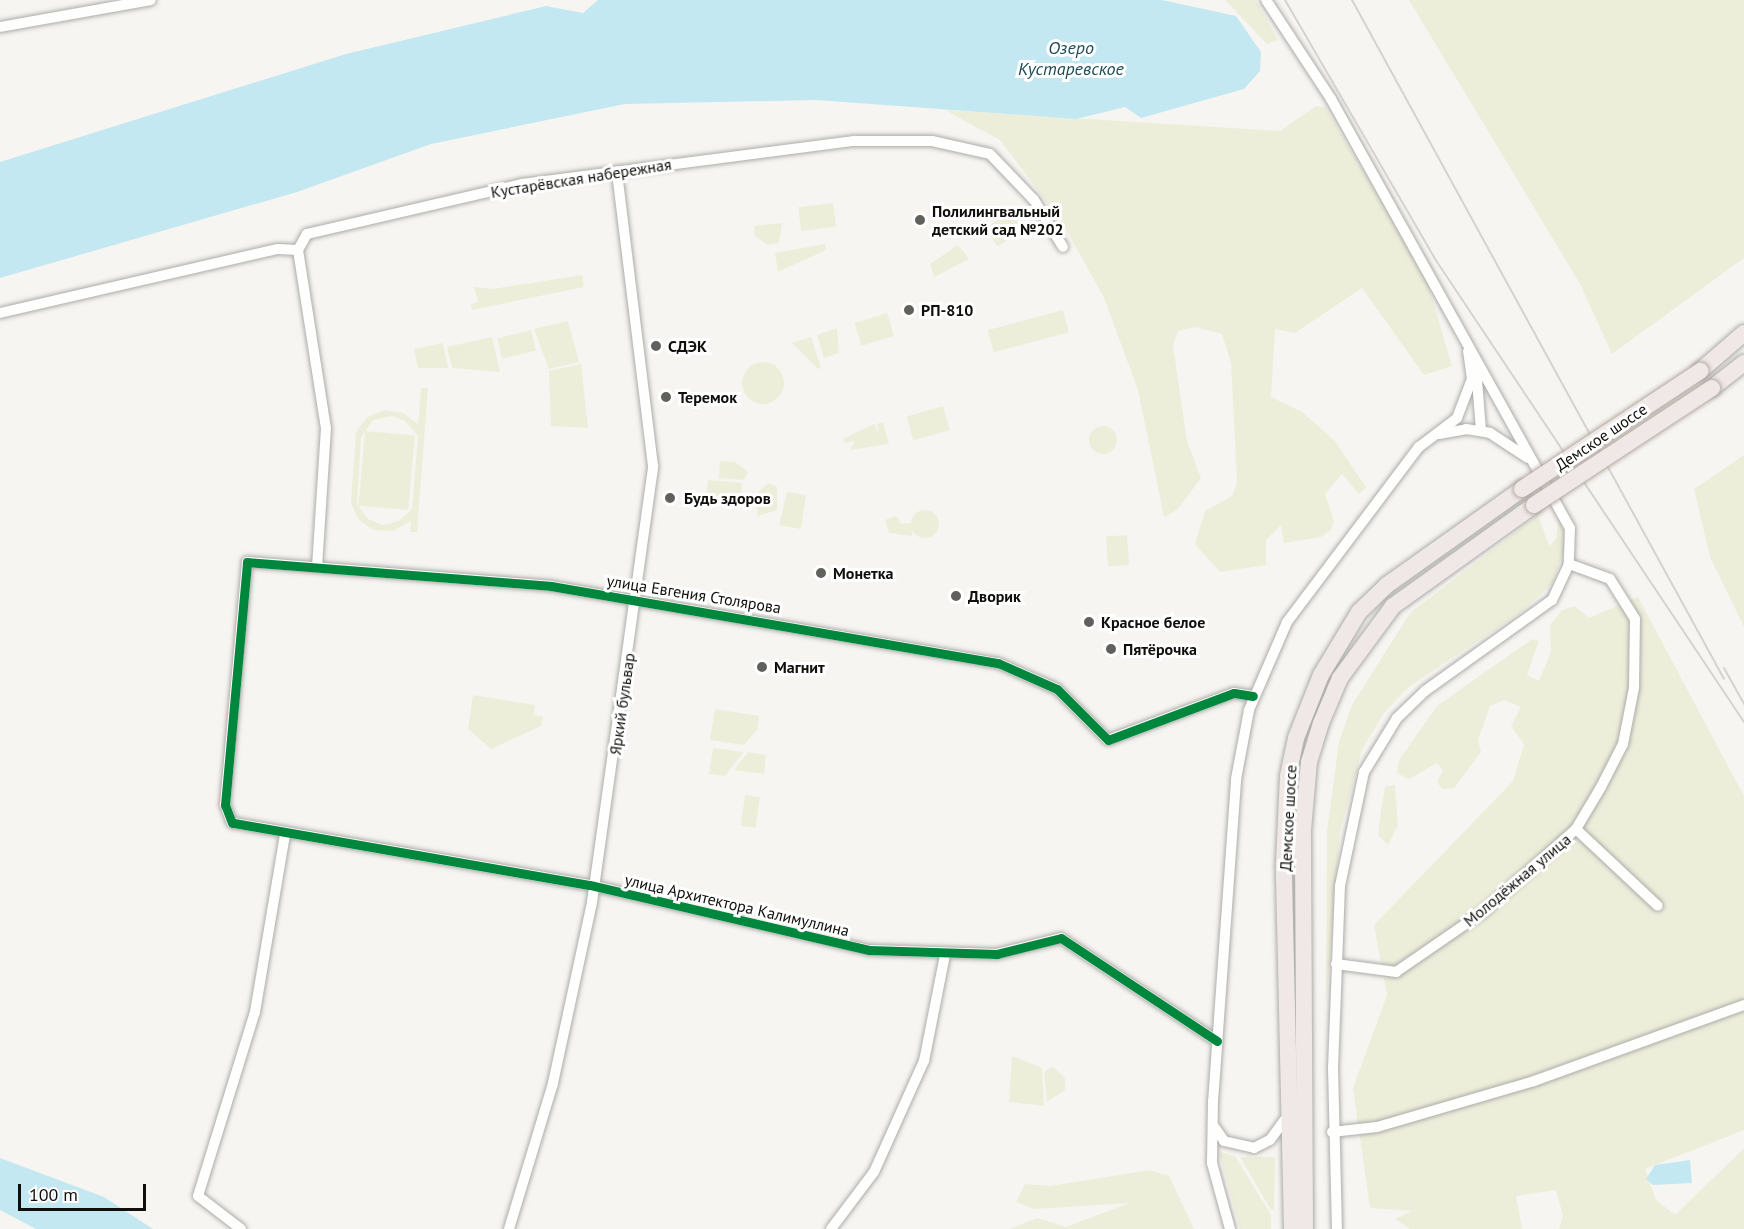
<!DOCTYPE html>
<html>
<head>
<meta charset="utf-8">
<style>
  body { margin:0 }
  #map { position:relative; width:1744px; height:1229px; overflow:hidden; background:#f6f5f1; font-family:"PT Sans",sans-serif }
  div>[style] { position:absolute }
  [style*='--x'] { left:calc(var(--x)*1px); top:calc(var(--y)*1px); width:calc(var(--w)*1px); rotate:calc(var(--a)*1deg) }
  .green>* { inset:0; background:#edeeda; transform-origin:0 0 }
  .round { border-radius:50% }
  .water>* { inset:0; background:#c4e8f1 }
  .roads { filter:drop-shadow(0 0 2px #adaca9) drop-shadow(0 0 2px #adaca9) }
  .street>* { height:10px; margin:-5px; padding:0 5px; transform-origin:5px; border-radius:5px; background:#fefefd }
  .primary>* { height:16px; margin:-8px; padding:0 8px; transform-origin:8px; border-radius:8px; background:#efe8e6 }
  .rail>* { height:2px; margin:-1px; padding:0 1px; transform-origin:1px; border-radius:1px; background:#d3d3d2 }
  .bridges { filter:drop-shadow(0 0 2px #b3a7a1) drop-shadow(0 0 2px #b3a7a1) }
  .primary-bridge>* { height:16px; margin:-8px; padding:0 8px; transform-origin:8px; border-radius:8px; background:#efe8e6 }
  .cycleway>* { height:9px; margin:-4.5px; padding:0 4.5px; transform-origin:4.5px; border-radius:4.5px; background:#00873e }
  .dots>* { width:16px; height:16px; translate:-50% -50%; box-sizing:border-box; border:3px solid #fff; border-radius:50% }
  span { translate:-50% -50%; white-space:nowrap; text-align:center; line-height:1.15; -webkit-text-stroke:6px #fff; paint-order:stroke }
  .street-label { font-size:16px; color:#100f0c }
  .poi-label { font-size:16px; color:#100f0c; font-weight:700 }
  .left { translate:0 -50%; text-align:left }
  .water-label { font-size:18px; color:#1e4b56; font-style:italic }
  .scale { position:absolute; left:18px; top:1184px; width:128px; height:27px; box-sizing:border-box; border:3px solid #100f0c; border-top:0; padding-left:8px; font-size:18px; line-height:21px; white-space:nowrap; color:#100f0c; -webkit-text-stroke:4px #fff; paint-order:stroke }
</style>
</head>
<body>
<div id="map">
  <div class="green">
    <div style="clip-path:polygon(1225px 0,1256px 0,1278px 40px,1267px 44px)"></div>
    <div style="clip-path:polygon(1409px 0,1744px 0,1744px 258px,1612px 354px,1580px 284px)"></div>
    <div style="clip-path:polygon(1316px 106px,1325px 107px,1426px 277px,1452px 366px,1424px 375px,1362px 288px,1295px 333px,1275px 329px,1271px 397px,1302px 412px,1334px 440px,1366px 487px,1359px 494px,1342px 474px,1325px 494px,1334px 521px,1331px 530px,1321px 537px,1284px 543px,1281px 525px,1266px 540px,1266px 565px,1220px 572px,1195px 544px,1205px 511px,1232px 496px,1237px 484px,1231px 363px,1222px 334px,1195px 327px,1178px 331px,1173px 345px,1187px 441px,1201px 478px,1178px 509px,1164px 517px,1138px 390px,1104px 298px,1063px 224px,1000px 140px,945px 110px,1280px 131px)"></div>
    <div style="left:833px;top:203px;width:24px;height:35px;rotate:83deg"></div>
    <div style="left:1011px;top:211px;width:22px;height:31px;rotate:56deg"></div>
    <div style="clip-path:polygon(782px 223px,779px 243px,767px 245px,755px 236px,754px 226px)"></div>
    <div style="clip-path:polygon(825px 244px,826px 250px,778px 272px,775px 253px)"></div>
    <div style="clip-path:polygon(958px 245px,969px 259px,934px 277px,930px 264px)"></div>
    <div style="clip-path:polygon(582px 275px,584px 287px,472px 310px,471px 304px,478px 302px,474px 287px,493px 289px)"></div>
    <div style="left:1063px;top:310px;width:23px;height:78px;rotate:75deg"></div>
    <div style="left:887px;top:313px;width:24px;height:34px;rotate:73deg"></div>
    <div style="clip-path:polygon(568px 321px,579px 362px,549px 369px,534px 329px)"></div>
    <div style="clip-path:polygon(837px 328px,839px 353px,824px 358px,817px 335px)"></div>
    <div style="left:531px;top:330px;width:21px;height:35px;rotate:76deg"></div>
    <div style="clip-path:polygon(492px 337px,500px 372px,452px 368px,447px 347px)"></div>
    <div style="clip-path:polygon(811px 337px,821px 368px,818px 369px,792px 343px)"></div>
    <div style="clip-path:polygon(443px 343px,448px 368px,418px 368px,414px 349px)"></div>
    <div class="round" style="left:742px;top:362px;width:42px;height:42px"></div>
    <div style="clip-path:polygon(581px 364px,588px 428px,551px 426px,549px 371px)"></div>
    <div style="clip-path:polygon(evenodd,421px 388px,428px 388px,417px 532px,410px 532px,411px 521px,393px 531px,373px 530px,358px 519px,351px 503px,356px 432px,367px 417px,384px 410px,403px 413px,418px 424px,421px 388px,392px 416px,405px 421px,418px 436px,412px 509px,399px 521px,383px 525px,368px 519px,357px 504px,361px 437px,373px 420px,392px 416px)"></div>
    <div style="left:943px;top:406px;width:25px;height:38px;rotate:74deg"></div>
    <div style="clip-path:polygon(883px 422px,889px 444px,850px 450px,855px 441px,845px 443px,843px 439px,874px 424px,879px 434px,877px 424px)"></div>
    <div class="round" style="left:1089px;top:426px;width:28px;height:28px"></div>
    <div style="left:365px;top:431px;width:50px;height:75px;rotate:5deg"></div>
    <div style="clip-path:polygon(1744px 455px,1744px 627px,1710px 557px,1694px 489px)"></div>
    <div style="clip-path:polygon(720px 461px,735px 462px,748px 472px,744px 480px,719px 478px)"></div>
    <div style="left:708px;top:480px;width:34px;height:20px;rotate:5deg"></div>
    <div style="clip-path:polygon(769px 483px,777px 487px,777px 510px,757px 516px,759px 491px)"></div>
    <div style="clip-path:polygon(787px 492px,806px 495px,801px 529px,779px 525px)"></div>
    <div class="round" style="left:911px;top:510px;width:28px;height:28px"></div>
    <div style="clip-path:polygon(1538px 515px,1549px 546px,1556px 539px,1559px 518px,1564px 534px,1565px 549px,1552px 584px,1520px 613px,1410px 686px,1384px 713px,1362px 750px,1340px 832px,1326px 1006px,1327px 831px,1339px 742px,1352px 705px,1410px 613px)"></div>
    <div style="clip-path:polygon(896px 516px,901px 524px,913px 523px,912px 536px,889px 533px,885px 520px)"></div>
    <div style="left:1127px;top:535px;width:30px;height:21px;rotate:86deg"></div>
    <div style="clip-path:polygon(1638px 597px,1744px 796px,1744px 1130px,1645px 1169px,1656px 1200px,1675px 1215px,1744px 1148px,1744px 1229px,1559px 1229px,1563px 1216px,1556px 1190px,1516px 1196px,1522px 1229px,1410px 1229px,1395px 1219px,1412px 1211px,1370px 1208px,1353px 1088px,1387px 995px,1374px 925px,1513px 781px,1524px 744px,1511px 726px,1521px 707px,1504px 700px,1490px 706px,1478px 740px,1481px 752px,1454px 788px,1442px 789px,1437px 782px,1443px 770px,1437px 763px,1409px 779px,1397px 773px,1399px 760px,1437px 706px,1532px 639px,1539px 641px,1527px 675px,1539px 681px,1551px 652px,1550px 625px,1562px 610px,1575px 606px,1589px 618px)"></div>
    <div style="clip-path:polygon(473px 695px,535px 705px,534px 715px,543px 717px,541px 726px,491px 749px,468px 729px)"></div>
    <div style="clip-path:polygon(715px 709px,759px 716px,757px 730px,744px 745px,710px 740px)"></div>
    <div style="clip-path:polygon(713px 748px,744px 752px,725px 776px,709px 774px)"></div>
    <div style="clip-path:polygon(748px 752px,766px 755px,764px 774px,734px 770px)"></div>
    <div style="clip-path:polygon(1395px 785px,1398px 825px,1388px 845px,1378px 835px,1381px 811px,1385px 787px)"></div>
    <div style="left:745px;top:795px;width:15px;height:31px;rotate:8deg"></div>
    <div style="clip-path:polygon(1012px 1056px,1042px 1068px,1044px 1106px,1009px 1102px)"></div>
    <div style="clip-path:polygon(1052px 1066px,1065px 1078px,1065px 1090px,1047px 1102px,1044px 1072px)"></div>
    <div style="clip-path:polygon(1219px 1152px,1235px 1156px,1271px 1215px,1271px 1229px,1240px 1229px)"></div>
    <div style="clip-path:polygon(1240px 1157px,1275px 1157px,1274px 1210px,1271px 1210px)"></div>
    <div style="clip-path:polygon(1150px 1170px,1169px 1176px,1194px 1229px,1009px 1229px,1037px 1218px,1066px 1227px,1130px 1203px,1034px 1209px,1016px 1202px,1025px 1184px,1050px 1186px)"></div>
  </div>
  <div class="water">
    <div style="clip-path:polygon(598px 0,1162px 0,1236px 16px,1261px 52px,1260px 71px,1244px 89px,1141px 118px,1125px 107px,1076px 119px,816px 100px,625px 104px,431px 144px,297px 192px,0 278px,0 162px,346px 54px,546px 6px,583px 13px)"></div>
    <div style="clip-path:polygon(0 1158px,104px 1197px,153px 1229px,36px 1229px,0 1210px)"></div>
    <div style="clip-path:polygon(1690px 1160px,1692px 1183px,1653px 1185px,1646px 1179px,1655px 1165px)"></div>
  </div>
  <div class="roads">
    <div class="street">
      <div style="--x:1266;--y:0;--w:118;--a:56.7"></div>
      <div style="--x:1331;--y:99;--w:491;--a:60.9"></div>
      <div style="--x:1570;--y:528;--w:36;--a:92"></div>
      <div style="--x:1569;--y:564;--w:40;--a:115"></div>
      <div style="--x:1552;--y:600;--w:156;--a:144.4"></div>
      <div style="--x:1425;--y:691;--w:39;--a:136"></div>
      <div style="--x:1397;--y:718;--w:63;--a:121.4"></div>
      <div style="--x:1364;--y:772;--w:116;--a:101.9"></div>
      <div style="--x:1340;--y:886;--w:181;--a:92.2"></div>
      <div style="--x:1333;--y:1067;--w:162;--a:88.6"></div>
      <div style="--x:0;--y:27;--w:153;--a:-10.1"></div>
      <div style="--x:298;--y:250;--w:180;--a:81.1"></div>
      <div style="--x:326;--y:428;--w:138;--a:93.7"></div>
      <div style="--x:0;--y:313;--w:285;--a:-13"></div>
      <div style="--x:278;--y:249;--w:20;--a:3"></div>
      <div style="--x:298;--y:250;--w:18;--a:-61"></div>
      <div style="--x:307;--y:234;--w:221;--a:-13.1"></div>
      <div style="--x:522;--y:184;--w:335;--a:-7.4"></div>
      <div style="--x:854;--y:141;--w:78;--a:0"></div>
      <div style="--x:932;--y:141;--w:59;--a:12.6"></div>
      <div style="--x:990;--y:154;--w:64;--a:46.3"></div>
      <div style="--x:1034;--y:200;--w:55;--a:58.3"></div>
      <div style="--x:1476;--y:367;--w:64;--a:85.5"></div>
      <div style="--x:1439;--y:434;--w:27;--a:-10"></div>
      <div style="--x:1466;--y:429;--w:24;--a:9"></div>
      <div style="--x:1490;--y:433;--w:45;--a:33.3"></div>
      <div style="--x:1576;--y:829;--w:112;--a:43.2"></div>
      <div style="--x:1336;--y:964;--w:61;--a:7.6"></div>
      <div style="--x:1396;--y:972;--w:106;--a:-34.6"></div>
      <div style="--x:1483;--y:912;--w:125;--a:-41.7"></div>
      <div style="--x:1576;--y:829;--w:49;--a:-59.2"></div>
      <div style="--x:1601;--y:787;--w:48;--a:-62.9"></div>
      <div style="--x:1623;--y:744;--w:57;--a:-78.9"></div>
      <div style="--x:1634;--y:688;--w:69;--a:-89.2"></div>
      <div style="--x:1635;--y:619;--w:47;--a:-122"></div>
      <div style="--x:1610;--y:579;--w:44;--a:-159.9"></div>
      <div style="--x:1217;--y:1041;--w:187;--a:-146.6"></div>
      <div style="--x:1061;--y:938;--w:66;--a:166"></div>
      <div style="--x:997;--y:954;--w:128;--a:-178.2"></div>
      <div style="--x:869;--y:950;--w:287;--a:-166.9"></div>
      <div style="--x:589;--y:885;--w:362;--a:-170.1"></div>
      <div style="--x:232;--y:823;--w:19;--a:-111"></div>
      <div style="--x:225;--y:805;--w:244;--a:-84.8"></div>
      <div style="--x:247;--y:562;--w:305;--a:4.5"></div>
      <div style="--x:551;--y:586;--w:454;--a:9.8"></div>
      <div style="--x:998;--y:663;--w:64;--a:23.8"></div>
      <div style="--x:1057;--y:689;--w:72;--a:45"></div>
      <div style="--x:1108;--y:740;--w:134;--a:-20.5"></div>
      <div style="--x:1234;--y:693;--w:19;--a:9"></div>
      <div style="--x:1213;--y:1125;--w:19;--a:55"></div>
      <div style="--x:1224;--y:1141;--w:31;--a:13"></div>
      <div style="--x:1254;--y:1148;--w:18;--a:-27"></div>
      <div style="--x:1270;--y:1140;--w:32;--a:-54"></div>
      <div style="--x:1332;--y:1132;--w:45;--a:-6.3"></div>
      <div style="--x:1377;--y:1127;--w:164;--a:-16.3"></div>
      <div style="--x:1534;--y:1081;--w:223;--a:-19.9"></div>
      <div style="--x:241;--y:1229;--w:54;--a:-142.5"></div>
      <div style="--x:198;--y:1196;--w:193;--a:-72.8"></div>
      <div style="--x:255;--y:1012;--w:181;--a:-80.4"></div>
      <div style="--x:509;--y:1229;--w:152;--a:-73.2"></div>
      <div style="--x:553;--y:1083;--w:185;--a:-77.8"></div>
      <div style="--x:592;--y:902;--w:440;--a:-82"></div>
      <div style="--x:653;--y:466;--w:297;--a:-97"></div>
      <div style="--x:831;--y:1229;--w:71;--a:-53"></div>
      <div style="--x:874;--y:1172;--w:122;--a:-65.8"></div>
      <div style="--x:924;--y:1061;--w:108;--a:-78.8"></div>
      <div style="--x:1230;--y:1229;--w:68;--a:-105.3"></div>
      <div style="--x:1212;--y:1163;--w:61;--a:-89.1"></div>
      <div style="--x:1213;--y:1102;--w:324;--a:-85.9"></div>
      <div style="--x:1236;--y:779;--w:70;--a:-79.3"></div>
      <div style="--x:1249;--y:710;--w:96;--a:-66.6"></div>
      <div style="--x:1287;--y:622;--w:219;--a:-53"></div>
      <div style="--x:1419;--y:447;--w:48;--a:-37.3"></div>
      <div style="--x:1457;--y:418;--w:42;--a:-69"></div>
      <div style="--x:1472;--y:379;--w:28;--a:-98"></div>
    </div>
    <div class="primary">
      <div style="--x:1700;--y:371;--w:58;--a:-40.8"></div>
      <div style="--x:1712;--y:388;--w:41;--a:-38"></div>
      <div style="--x:1292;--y:1229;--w:366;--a:-91.3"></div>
      <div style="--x:1284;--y:863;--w:87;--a:-87.4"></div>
      <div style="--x:1288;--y:776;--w:39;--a:-78"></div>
      <div style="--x:1296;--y:738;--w:68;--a:-68.4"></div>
      <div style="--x:1321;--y:675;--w:74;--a:-58.9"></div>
      <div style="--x:1359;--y:612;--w:39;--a:-44"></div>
      <div style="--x:1387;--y:585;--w:166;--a:-35.4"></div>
      <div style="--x:1305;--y:1229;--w:399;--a:-90.3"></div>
      <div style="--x:1303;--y:830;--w:68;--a:-85"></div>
      <div style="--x:1309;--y:762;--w:41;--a:-72.9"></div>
      <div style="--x:1321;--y:723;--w:49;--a:-67.1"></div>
      <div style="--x:1340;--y:678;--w:89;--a:-53.6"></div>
      <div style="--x:1393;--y:606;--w:173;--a:-35.6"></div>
    </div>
  </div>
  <div class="rail">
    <div style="--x:1285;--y:0;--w:299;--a:59.9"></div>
    <div style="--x:1435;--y:259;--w:557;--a:56.28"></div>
    <div style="--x:1352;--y:0;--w:774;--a:61.28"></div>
    <div style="--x:1724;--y:668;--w:41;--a:60.9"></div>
  </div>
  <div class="bridges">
    <div class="primary-bridge">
      <div style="--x:1522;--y:489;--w:214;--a:-33.5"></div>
      <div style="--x:1534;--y:505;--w:213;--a:-33.3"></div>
    </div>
  </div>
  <div class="cycleway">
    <div style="--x:1217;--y:1041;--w:187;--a:-146.6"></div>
    <div style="--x:1061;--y:938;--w:66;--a:166"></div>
    <div style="--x:997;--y:954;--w:128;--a:-178.2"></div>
    <div style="--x:869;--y:950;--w:287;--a:-166.9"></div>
    <div style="--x:589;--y:885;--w:362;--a:-170.1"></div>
    <div style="--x:232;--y:823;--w:19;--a:-111"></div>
    <div style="--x:225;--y:805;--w:244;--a:-84.8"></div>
    <div style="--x:247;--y:562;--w:305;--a:4.5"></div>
    <div style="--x:551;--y:586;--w:454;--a:9.8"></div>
    <div style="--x:998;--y:663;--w:64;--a:23.8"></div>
    <div style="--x:1057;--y:689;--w:72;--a:45"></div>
    <div style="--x:1108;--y:740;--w:134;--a:-20.5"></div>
    <div style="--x:1234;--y:693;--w:19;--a:9"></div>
  </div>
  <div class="dots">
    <div style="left:920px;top:220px;background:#60605c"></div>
    <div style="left:909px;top:310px;background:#60605c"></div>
    <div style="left:656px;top:346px;background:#60605c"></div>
    <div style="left:666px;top:397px;background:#60605c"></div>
    <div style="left:670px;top:498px;background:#60605c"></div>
    <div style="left:821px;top:573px;background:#60605c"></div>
    <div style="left:956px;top:596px;background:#60605c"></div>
    <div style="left:1089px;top:622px;background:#60605c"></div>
    <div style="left:1111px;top:649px;background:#60605c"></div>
    <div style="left:762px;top:667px;background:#60605c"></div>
  </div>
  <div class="street-label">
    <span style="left:581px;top:178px;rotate:-9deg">Кустарёвская набережная</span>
    <span style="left:1601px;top:437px;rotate:-34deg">Демское шоссе</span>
    <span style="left:694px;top:594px;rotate:9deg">улица Евгения Столярова</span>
    <span style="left:622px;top:704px;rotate:-82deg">Яркий бульвар</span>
    <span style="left:1288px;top:818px;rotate:-87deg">Демское шоссе</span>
    <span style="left:1517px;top:880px;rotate:-40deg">Молодёжная улица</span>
    <span style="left:737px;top:905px;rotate:13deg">улица Архитектора Калимуллина</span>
  </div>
  <div class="poi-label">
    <span class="left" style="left:932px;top:220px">Полилингвальный<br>детский сад №202</span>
    <span class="left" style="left:921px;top:310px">РП-810</span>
    <span class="left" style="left:668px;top:346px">СДЭК</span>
    <span class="left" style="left:678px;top:397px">Теремок</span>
    <span class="left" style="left:684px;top:498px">Будь здоров</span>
    <span class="left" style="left:833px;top:573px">Монетка</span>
    <span class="left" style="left:968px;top:596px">Дворик</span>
    <span class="left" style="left:1101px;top:622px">Красное белое</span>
    <span class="left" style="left:1123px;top:649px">Пятёрочка</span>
    <span class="left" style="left:774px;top:667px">Магнит</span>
  </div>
  <div class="water-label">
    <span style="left:1071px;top:59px">Озеро<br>Кустаревское</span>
  </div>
  <div class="scale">100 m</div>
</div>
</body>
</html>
